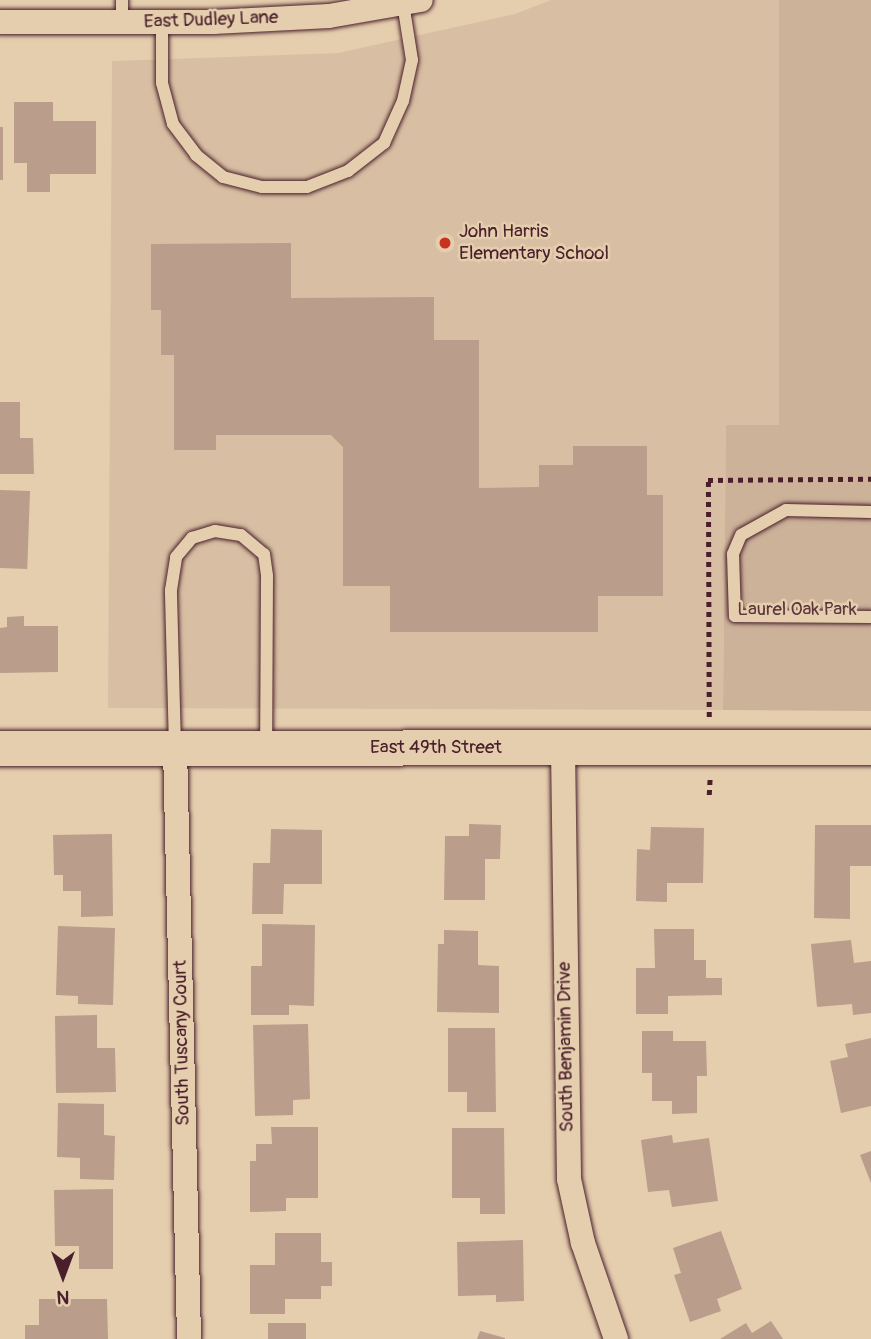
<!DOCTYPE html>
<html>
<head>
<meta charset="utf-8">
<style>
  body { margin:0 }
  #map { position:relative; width:871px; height:1339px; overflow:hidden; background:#e5ceae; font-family:Pangolin,sans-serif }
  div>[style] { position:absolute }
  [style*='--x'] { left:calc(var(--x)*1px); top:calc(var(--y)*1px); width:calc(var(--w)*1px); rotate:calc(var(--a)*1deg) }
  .built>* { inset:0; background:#d8bfa3 }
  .green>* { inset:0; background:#ccb299 }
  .building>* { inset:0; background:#ba9d8a; transform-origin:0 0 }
  .path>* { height:4.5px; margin-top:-2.25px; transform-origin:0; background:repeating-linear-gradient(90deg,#4a1f2b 0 5px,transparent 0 10px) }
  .roads { filter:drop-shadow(0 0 2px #4a1f2b) drop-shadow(0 0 2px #4a1f2b) }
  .lane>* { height:12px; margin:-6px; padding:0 6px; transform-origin:6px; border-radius:6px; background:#e5ceae }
  .street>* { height:24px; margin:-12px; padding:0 12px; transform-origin:12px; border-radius:12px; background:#e5ceae }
  .secondary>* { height:35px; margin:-17.5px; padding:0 17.5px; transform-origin:17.5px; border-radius:17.5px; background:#e5ceae }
  .dots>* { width:19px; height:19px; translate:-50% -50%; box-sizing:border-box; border:4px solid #e5ceae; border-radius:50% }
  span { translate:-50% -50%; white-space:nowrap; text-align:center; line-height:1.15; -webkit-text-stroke:5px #e5ceae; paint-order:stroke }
  .street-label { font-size:19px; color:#4a1f2b }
  .poi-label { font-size:19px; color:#4a1f2b }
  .left { translate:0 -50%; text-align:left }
  .park-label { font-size:19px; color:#5e353c }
  .north { position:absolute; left:28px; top:1241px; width:70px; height:70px; -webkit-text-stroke:5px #e5ceae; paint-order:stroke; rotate:180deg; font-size:19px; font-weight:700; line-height:28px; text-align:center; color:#4a1f2b }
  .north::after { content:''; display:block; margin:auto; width:24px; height:32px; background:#4a1f2b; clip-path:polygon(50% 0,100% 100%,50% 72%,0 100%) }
</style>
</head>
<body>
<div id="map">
  <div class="built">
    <div style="clip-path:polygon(551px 0,779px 0,779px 425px,726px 425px,723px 710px,108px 708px,112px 61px,338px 53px,515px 14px)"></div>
  </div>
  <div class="green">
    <div style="clip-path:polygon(779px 0,871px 0,871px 711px,723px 710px,726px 425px,779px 425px)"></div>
  </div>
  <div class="building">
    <div style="clip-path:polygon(14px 102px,53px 102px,53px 121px,96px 121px,96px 174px,50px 174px,50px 192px,27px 192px,27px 163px,14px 163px)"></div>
    <div style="left:0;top:127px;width:3px;height:53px"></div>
    <div style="clip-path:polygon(291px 243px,291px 298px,434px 297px,434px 340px,479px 340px,479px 488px,539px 487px,539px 465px,573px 465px,573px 446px,647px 446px,647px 495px,663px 495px,663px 596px,598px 596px,598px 632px,390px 632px,390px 586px,343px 586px,343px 447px,331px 435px,216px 435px,216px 450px,174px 450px,174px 355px,161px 355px,161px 310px,151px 310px,151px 244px)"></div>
    <div style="clip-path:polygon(0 402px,20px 402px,20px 438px,33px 438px,34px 474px,0 474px)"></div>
    <div style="left:0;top:490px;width:30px;height:78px;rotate:2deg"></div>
    <div style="clip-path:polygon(24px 616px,24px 626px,58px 626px,58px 672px,0 673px,0 628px,7px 627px,7px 617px)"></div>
    <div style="clip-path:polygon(469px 824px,501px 825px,500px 859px,485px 859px,485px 900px,444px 900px,445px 836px,469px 836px)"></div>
    <div style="clip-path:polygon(815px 825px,871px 825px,871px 866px,850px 866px,850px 919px,814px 918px)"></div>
    <div style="clip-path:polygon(651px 827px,704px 828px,703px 883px,667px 883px,667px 902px,636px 901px,637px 849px,650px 850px)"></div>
    <div style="clip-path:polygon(271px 829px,322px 830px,322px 884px,284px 884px,283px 914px,252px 914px,253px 863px,270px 863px)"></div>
    <div style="clip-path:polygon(112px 834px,113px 916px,81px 917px,81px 891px,63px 891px,63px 875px,54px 875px,53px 835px)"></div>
    <div style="clip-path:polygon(262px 924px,315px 925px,314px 1006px,289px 1005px,289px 1015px,251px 1015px,251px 966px,262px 966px)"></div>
    <div style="clip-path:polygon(58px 926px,115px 928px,113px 1005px,78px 1004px,78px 996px,56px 995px)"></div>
    <div style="clip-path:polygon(654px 929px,694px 929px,694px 960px,706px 960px,706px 978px,722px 978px,722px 995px,668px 996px,668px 1014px,636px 1014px,636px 968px,655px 968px)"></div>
    <div style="clip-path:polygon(444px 930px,478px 931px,478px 965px,499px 966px,499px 1013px,437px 1012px,438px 944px,444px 944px)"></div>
    <div style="clip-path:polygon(851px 940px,854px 963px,871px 961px,871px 1013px,853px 1015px,852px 1004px,817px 1007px,811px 944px)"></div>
    <div style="clip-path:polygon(97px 1015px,97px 1048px,115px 1048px,116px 1092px,56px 1093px,55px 1016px)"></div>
    <div style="clip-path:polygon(308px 1024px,310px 1099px,293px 1100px,293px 1115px,255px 1116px,253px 1025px)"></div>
    <div style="clip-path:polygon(448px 1028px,495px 1028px,496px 1112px,467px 1112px,467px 1092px,448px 1092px)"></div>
    <div style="clip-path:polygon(642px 1031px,673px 1031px,673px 1041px,706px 1041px,707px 1076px,697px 1076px,697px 1113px,672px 1114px,672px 1101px,652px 1101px,652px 1073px,642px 1073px)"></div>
    <div style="clip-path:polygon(871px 1038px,871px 1106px,841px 1113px,830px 1061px,848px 1057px,845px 1044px)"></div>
    <div style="clip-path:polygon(58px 1103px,104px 1104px,104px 1135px,115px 1136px,114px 1180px,80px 1179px,80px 1158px,57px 1157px)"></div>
    <div style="clip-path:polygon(271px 1127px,318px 1127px,318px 1198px,286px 1198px,286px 1211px,250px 1212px,250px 1161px,256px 1161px,256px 1144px,272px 1144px)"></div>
    <div style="clip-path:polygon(452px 1128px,504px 1128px,505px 1214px,480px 1214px,480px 1198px,452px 1198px)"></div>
    <div style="clip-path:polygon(672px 1135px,673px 1143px,709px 1138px,718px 1201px,672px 1207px,669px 1190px,648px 1192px,641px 1140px)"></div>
    <div style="clip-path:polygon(871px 1151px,871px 1183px,860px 1155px)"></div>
    <div style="clip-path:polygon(113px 1189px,113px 1269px,79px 1269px,79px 1246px,55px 1246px,54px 1190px)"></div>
    <div style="clip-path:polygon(721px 1231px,742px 1289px,717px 1299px,721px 1311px,690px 1322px,674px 1275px,681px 1273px,673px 1248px)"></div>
    <div style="clip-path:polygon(275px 1233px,321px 1233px,321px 1262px,332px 1262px,332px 1286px,321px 1286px,321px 1299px,285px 1299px,285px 1314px,250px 1314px,250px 1265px,275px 1265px)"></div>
    <div style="clip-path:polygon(523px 1240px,524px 1301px,496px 1302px,496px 1295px,458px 1296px,457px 1242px)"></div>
    <div style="clip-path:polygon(39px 1299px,107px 1299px,108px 1339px,25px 1339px,25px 1325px,39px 1325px)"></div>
    <div style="clip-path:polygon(771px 1321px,783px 1339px,720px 1339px,746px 1323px,752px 1333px)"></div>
    <div style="left:306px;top:1323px;width:16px;height:38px;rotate:90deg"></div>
    <div style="clip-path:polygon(480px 1331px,505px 1338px,505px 1339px,477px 1339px)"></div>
  </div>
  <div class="path">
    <div style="--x:709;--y:717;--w:237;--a:-90.2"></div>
    <div style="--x:708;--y:480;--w:163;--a:-0.4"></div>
    <div style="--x:709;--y:795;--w:17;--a:-87"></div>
  </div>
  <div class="roads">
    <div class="lane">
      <div style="--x:122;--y:23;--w:23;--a:-90"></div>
      <div style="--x:162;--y:23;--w:60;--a:90"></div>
      <div style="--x:162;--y:83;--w:42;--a:75"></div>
      <div style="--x:173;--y:124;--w:39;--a:53"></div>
      <div style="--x:196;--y:155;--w:35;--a:39"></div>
      <div style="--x:223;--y:177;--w:40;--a:14.4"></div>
      <div style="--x:262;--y:187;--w:45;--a:0"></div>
      <div style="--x:307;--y:187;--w:44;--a:-21.3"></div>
      <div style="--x:348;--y:171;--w:46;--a:-37.9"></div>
      <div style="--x:384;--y:143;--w:46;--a:-65.7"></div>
      <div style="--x:403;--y:101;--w:42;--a:-77.6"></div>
      <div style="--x:412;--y:60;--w:58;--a:-99"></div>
      <div style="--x:871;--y:512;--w:85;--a:-178.7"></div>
      <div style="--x:786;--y:510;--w:51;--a:150.9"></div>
      <div style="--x:741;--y:535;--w:21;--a:113"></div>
      <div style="--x:733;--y:554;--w:62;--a:88.2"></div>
      <div style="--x:735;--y:616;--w:136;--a:0.4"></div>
      <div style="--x:175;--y:747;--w:157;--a:-91.5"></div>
      <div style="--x:171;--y:590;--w:33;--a:-81"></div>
      <div style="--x:176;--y:557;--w:25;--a:-50"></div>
      <div style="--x:192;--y:538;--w:24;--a:-17"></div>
      <div style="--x:215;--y:531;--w:26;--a:9"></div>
      <div style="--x:241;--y:535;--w:30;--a:40"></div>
      <div style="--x:264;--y:554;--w:22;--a:82"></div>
      <div style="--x:267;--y:576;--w:171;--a:90.3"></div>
    </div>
    <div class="street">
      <div style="--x:0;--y:22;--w:213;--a:0"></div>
      <div style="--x:213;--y:22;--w:116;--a:-3"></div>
      <div style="--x:329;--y:16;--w:93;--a:-9.9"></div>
      <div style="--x:175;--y:748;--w:591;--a:88.64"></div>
      <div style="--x:563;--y:748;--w:431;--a:89.2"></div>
      <div style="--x:569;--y:1179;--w:66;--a:77.7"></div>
      <div style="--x:583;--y:1243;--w:102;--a:71"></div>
    </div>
    <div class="secondary">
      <div style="--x:0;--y:748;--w:871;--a:-0.07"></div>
    </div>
  </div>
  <div class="dots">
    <div style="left:445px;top:243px;background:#c8321e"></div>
  </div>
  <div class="street-label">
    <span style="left:211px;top:20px;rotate:-2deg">East Dudley Lane</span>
    <span style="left:436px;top:748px">East 49th Street</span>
    <span style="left:182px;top:1043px;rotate:-91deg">South Tuscany Court</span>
    <span style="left:566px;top:1047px;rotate:-91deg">South Benjamin Drive</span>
  </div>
  <div class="poi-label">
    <span class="left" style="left:459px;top:243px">John Harris<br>Elementary School</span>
  </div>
  <div class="park-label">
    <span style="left:797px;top:610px">Laurel Oak Park</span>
  </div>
  <div class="north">N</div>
</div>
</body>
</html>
